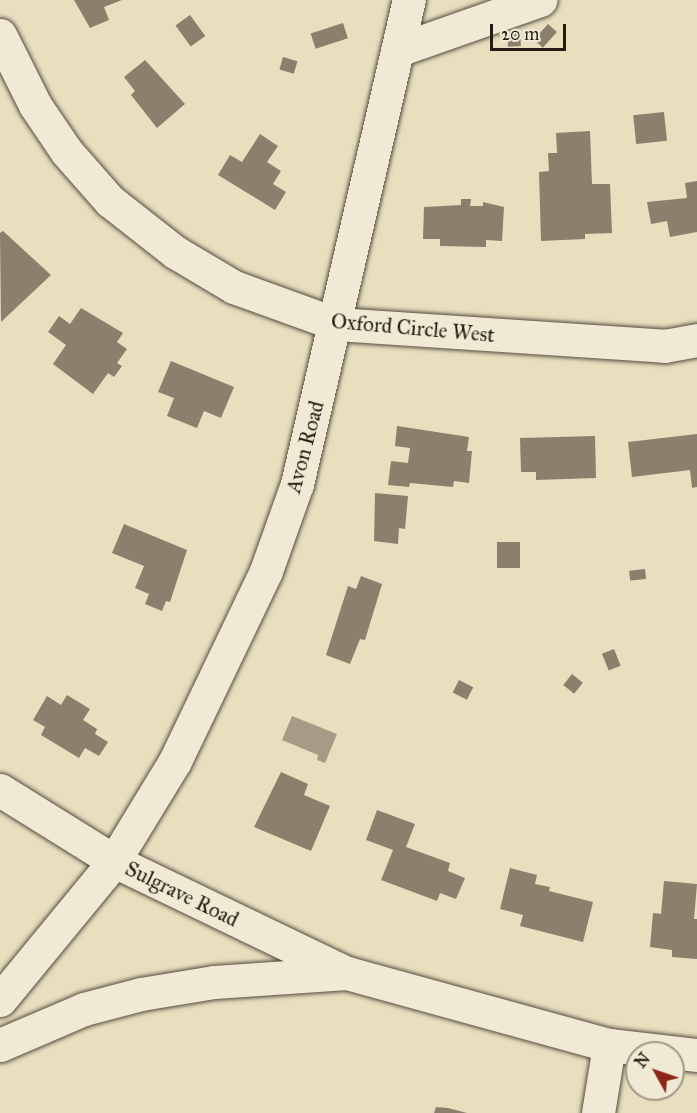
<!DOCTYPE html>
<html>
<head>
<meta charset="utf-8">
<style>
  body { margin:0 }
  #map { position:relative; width:697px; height:1113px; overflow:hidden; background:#e8dfbf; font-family:"IM FELL Great Primer",serif }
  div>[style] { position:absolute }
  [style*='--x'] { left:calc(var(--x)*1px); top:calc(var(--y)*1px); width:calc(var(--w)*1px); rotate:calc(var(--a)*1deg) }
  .water>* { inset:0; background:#a69c85 }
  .building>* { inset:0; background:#8b806c; transform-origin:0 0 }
  .roads { filter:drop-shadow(0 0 2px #574b3e) drop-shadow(0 0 2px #574b3e) }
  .minor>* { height:33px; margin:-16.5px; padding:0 16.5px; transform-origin:16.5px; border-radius:16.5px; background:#f0ead5 }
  span { translate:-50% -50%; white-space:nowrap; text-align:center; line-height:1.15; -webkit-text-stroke:4.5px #f0ead5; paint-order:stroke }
  .street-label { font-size:21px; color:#271a13 }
  .north { position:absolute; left:625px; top:1041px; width:60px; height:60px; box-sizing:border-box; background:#f0ead5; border:2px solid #a09787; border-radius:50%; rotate:310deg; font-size:16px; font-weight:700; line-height:24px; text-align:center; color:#271a13 }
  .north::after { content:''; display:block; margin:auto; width:21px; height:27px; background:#8f2418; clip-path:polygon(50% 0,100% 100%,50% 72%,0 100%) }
  .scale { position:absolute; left:490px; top:24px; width:76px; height:27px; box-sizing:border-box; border:3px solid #271a13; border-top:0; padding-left:8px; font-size:18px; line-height:21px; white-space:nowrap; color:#271a13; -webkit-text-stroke:4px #f0ead5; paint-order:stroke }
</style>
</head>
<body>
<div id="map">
  <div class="water">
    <div style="clip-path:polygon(292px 716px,337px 734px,325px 763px,317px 760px,318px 755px,282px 740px)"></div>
  </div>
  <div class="building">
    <div style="clip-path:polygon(74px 0,122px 0,104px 7px,109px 20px,90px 28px)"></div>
    <div style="left:190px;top:15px;width:26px;height:18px;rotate:54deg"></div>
    <div style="left:343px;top:23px;width:16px;height:34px;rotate:72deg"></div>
    <div style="left:548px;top:24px;width:12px;height:21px;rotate:42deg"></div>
    <div style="left:520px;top:32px;width:14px;height:13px;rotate:86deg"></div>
    <div style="left:283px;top:57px;width:15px;height:13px;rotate:16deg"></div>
    <div style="clip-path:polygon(145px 60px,185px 104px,157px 128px,131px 95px,135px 91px,124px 77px)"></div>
    <div style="left:664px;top:112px;width:29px;height:31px;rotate:84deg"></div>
    <div style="clip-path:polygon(590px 131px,592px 184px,610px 184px,612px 233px,585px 234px,585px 239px,541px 241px,539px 172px,549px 171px,548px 153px,557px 153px,556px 133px)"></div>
    <div style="clip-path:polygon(260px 134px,278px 146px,267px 162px,281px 171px,273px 184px,286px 192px,275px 210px,218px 175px,230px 155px,242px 162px)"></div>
    <div style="clip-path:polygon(697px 181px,697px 232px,670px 237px,667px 221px,651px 224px,647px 202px,687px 198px,685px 183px)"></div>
    <div style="clip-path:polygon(461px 199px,471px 199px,470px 206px,483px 206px,483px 202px,504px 207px,502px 241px,486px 240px,486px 247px,440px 246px,440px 239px,423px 239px,424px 207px,461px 205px)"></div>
    <div style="clip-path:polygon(3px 231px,51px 275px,1px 322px,0 233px)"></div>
    <div style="clip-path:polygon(81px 308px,123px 333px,117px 342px,127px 349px,117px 363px,122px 366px,114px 377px,108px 373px,93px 394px,53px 364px,66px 345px,48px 332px,59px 316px,70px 324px)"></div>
    <div style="clip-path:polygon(171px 361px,234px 387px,221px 418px,204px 411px,197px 428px,167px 416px,174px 398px,158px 392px)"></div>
    <div style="clip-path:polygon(397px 426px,469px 437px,467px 451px,472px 451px,469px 483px,454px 481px,453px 487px,410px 483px,409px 487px,388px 485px,391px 461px,408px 463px,410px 448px,395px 446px)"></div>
    <div style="clip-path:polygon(697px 434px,697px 487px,692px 488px,690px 470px,632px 477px,628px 442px)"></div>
    <div style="clip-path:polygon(595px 436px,596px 478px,536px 480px,536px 472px,521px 472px,520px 438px)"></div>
    <div style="clip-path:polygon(375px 493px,408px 496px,405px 529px,399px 528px,398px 544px,374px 541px)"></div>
    <div style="clip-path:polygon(124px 524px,187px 550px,170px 602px,166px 601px,162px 611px,145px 604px,149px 594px,135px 588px,144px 566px,112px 553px)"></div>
    <div style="left:497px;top:542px;width:23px;height:26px"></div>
    <div style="left:645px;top:569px;width:10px;height:16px;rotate:84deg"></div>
    <div style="clip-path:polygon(361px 576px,382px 584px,365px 640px,360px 639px,350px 664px,326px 655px,348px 586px,356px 589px)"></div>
    <div style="left:614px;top:649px;width:18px;height:13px;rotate:68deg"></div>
    <div style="left:572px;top:674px;width:14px;height:14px;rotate:39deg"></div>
    <div style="left:459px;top:680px;width:16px;height:14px;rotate:27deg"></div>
    <div style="clip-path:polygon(67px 695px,90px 709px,83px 720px,97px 729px,95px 734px,108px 742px,99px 756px,85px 748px,79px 758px,41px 735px,45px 727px,33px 720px,47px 696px,61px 705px)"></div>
    <div style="clip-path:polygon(281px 772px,308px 784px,304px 795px,330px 806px,311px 851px,254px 827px)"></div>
    <div style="clip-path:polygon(377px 810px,415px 824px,406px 847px,450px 863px,448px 871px,465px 878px,456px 899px,440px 893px,437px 901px,381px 880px,393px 850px,366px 840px)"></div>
    <div style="clip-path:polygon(510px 868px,537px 875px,535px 884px,550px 887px,549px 891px,593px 902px,583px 942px,520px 926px,523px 915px,500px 909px)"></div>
    <div style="clip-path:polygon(664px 881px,697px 884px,694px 919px,697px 919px,697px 959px,672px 957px,672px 950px,650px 947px,653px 913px,661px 914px)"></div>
    <div style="clip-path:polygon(436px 1107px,448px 1108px,467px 1113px,434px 1113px)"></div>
  </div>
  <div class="roads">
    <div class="minor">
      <div style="--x:0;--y:35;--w:78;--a:63.4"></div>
      <div style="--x:35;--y:105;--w:55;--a:56"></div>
      <div style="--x:66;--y:151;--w:67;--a:48.7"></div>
      <div style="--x:110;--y:201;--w:83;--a:38.1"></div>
      <div style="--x:175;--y:252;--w:69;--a:30.7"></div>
      <div style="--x:234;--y:287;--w:109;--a:19.9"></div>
      <div style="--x:336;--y:324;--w:329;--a:3.8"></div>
      <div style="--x:664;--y:346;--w:34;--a:-10"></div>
      <div style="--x:398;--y:50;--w:151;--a:-19.4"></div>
      <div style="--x:0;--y:790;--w:134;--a:31.9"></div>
      <div style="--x:114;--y:861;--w:117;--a:-58.6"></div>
      <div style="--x:175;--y:761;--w:211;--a:-64.4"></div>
      <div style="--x:266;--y:571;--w:92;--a:-70.4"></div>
      <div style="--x:297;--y:484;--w:497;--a:-77"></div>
      <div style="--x:0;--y:1000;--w:180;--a:-50.6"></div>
      <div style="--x:114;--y:861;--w:256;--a:25.7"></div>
      <div style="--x:0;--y:1045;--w:91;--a:-23.2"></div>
      <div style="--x:84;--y:1009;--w:59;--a:-14.7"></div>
      <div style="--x:141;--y:994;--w:74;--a:-9.3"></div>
      <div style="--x:214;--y:982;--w:133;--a:-3.9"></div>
      <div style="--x:347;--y:973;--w:272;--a:15.4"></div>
      <div style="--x:609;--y:1045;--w:89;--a:6.5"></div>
      <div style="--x:598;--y:1113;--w:69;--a:-80.8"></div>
    </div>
  </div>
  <div class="street-label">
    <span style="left:413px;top:328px;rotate:5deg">Oxford Circle West</span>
    <span style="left:305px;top:447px;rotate:-75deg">Avon Road</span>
    <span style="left:182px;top:894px;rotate:26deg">Sulgrave Road</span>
  </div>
  <div class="north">N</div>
  <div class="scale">20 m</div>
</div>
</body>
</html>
